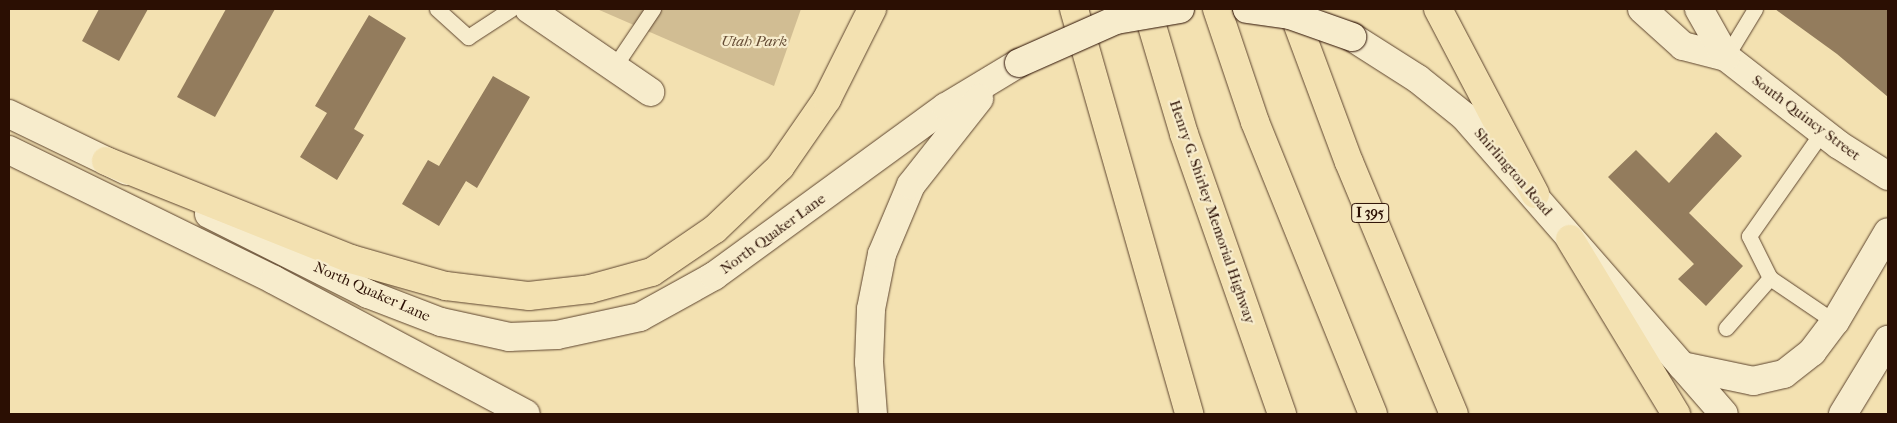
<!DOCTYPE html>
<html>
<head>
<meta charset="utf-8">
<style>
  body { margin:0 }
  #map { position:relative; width:1897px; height:423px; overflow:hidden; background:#f3e1b1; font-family:"IM FELL French Canon",serif }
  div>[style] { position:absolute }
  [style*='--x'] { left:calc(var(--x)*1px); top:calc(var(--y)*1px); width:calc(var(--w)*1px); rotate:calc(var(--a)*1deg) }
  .green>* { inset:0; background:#d1bd93 }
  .building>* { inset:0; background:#937c5d }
  .roads { filter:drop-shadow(0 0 1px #5d442e) drop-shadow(0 0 1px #5d442e) }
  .lane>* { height:15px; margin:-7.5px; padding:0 7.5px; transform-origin:7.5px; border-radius:7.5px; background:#f7eccc }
  .street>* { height:28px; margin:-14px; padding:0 14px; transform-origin:14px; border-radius:14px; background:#f7eccc }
  .secondary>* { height:28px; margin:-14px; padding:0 14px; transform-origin:14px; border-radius:14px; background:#f7eccc }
  .highway>* { height:28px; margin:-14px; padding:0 14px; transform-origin:14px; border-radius:14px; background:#f3e1b1 }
  .bridges { filter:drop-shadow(0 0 1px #2b0f03) drop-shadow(0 0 1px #2b0f03) }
  .secondary-bridge>* { height:28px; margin:-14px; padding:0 14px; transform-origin:14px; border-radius:14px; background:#f7eccc }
  span { translate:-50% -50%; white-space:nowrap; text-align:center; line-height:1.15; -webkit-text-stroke:4.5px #f7eccc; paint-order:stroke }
  .shield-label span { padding:1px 4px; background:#f7eccc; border:1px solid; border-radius:4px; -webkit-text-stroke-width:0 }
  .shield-label { font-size:14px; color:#2b0f03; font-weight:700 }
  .park-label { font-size:15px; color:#654c35; font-style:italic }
  .street-label { font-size:15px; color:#2b0f03 }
  .frame { position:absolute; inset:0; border:10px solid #2b0f03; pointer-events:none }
</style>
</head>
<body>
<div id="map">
  <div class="green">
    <div style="clip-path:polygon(597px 9px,801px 9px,774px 86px)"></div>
  </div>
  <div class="building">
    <div style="clip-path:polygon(99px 9px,148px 9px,119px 61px,82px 41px)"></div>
    <div style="clip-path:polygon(226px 9px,275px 9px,215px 117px,177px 97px)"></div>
    <div style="clip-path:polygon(1775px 9px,1888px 9px,1888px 97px,1837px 54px)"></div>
    <div style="clip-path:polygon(369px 15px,406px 38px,354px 129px,364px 135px,337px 180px,300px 157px,327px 113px,315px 106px)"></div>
    <div style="clip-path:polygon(493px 76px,530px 97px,477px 188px,466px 181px,439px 226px,402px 204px,428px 160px,439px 166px)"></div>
    <div style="clip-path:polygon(1716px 132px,1742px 156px,1689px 213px,1743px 266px,1706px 306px,1678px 279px,1694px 264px,1608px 177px,1636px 150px,1669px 183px)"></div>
  </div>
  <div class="roads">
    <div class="lane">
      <div style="--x:437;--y:9;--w:42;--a:42.1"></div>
      <div style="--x:468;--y:37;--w:51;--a:-33.1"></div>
      <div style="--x:1726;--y:57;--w:56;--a:-58.9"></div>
      <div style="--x:614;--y:67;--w:70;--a:-56.1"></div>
      <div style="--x:1770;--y:278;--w:78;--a:34.1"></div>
      <div style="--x:1726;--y:328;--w:67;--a:-48.7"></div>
      <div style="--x:1770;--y:278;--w:47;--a:-116.6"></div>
      <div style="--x:1749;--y:236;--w:127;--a:-54.9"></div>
    </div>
    <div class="street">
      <div style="--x:529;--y:9;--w:147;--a:34.4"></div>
    </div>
    <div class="secondary">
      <div style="--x:1642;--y:9;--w:55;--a:42.1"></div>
      <div style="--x:1683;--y:46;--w:44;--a:14.3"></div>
      <div style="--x:1726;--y:57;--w:143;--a:37.9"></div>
      <div style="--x:1839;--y:145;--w:58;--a:32.3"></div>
      <div style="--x:1699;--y:9;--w:55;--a:60.6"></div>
      <div style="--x:1352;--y:37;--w:78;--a:32.5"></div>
      <div style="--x:1418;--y:79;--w:59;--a:38.8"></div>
      <div style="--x:1464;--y:116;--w:395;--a:48.9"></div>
      <div style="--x:9;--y:114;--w:131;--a:25.8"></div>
      <div style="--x:9;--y:150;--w:295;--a:26.1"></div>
      <div style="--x:274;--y:280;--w:285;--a:28"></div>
      <div style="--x:209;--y:214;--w:178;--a:26.7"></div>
      <div style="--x:368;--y:294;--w:78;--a:21"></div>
      <div style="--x:441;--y:322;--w:70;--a:12.4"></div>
      <div style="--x:509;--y:337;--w:48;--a:-2.4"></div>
      <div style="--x:557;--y:335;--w:85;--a:-12.2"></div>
      <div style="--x:640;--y:317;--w:85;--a:-29"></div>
      <div style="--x:714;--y:276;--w:287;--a:-36.1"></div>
      <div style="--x:946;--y:107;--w:85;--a:-31.1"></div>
      <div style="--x:1682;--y:366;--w:73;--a:11.9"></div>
      <div style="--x:1753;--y:381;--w:32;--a:-13"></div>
      <div style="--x:1784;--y:374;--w:36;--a:-38"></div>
      <div style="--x:1812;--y:352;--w:38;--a:-53"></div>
      <div style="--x:1835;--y:322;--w:104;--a:-59.5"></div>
      <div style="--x:873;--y:414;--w:52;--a:-94.4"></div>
      <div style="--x:869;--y:362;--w:53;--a:-87.8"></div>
      <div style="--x:871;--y:309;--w:56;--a:-78.7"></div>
      <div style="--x:882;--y:254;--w:75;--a:-67.2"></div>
      <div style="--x:911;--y:185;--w:110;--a:-51.7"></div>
      <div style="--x:1843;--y:414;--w:87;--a:-58.7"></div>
    </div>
    <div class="highway">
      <div style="--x:1074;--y:9;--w:421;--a:74.1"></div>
      <div style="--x:1147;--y:9;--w:130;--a:73.5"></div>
      <div style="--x:1184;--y:134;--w:297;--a:70.7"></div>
      <div style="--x:1217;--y:9;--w:119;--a:71.4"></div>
      <div style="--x:1255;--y:122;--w:315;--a:68"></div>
      <div style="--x:1292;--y:9;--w:163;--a:69.6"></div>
      <div style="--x:1349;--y:162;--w:273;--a:67.4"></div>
      <div style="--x:1438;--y:9;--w:209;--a:62.3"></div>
      <div style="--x:106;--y:161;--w:264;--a:21.8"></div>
      <div style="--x:351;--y:259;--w:99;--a:15.9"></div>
      <div style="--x:446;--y:286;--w:84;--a:6.9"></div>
      <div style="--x:529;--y:296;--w:61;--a:-6.5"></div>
      <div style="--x:590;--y:289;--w:64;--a:-15.3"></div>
      <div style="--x:652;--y:272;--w:76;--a:-34.3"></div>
      <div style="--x:715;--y:229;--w:90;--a:-43.6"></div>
      <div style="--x:780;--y:167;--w:83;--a:-55.3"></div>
      <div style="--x:827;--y:99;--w:101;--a:-63.4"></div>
      <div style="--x:1570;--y:239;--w:205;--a:58.8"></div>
    </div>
  </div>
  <div class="bridges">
    <div class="secondary-bridge">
      <div style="--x:1247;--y:9;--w:43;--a:7.9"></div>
      <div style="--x:1290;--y:15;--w:66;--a:19.5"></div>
      <div style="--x:1019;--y:63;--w:106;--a:-23.9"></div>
      <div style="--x:1116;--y:20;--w:65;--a:-9.8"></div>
    </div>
  </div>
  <div class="shield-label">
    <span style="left:1370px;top:213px">I 395</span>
  </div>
  <div class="park-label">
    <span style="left:754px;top:42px">Utah Park</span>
  </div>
  <div class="street-label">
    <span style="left:1806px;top:118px;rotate:37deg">South Quincy Street</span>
    <span style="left:1513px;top:172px;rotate:49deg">Shirlington Road</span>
    <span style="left:1212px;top:212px;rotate:71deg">Henry G. Shirley Memorial Highway</span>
    <span style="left:773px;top:234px;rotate:-36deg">North Quaker Lane</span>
    <span style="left:372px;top:292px;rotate:24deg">North Quaker Lane</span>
  </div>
  <div class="frame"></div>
</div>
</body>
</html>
